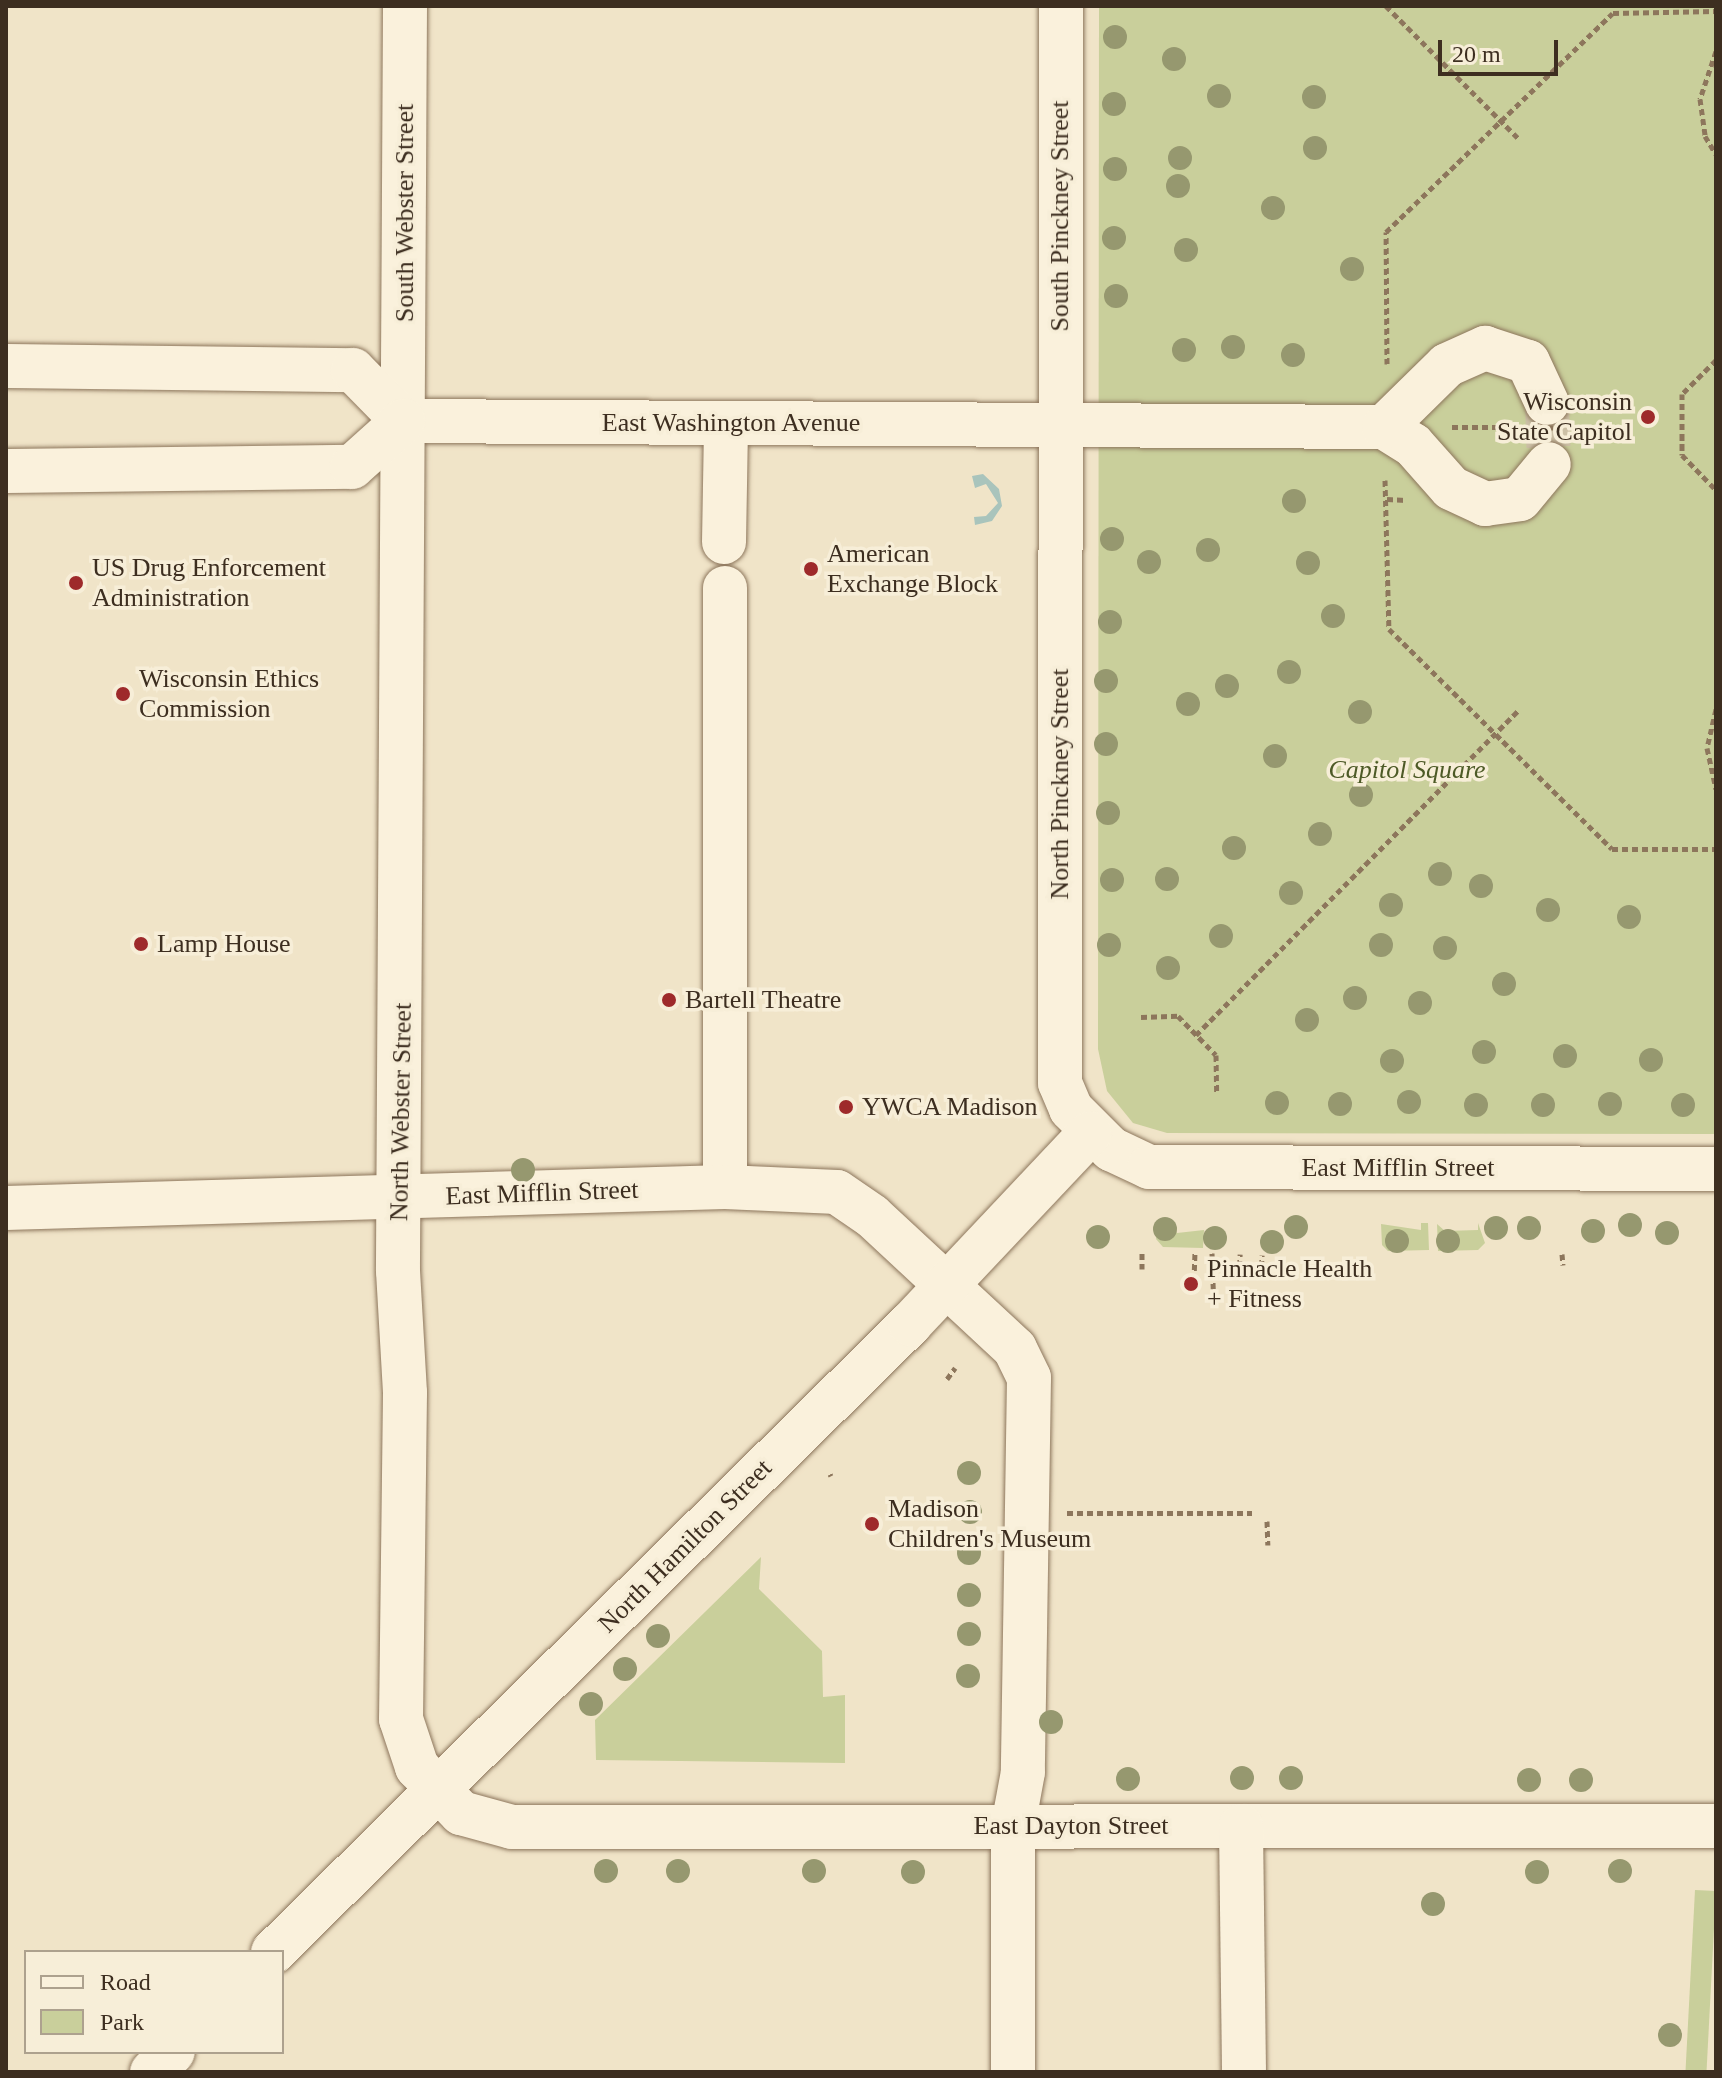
<!DOCTYPE html>
<html>
<head>
<meta charset="utf-8">
<style>
  body { margin:0 }
  #map { position:relative; width:1722px; height:2078px; overflow:hidden; background:#f0e4c8; font-family:"Times New Roman",serif }
  div>[style] { position:absolute }
  [style*='--x'] { left:calc(var(--x)*1px); top:calc(var(--y)*1px); width:calc(var(--w)*1px); rotate:calc(var(--a)*1deg) }
  .green>* { inset:0; background:#c9cf9b; transform-origin:0 0 }
  .water>* { inset:0; background:#a9c4bc }
  .minor-tunnel>* { height:44px; margin-top:-22px; transform-origin:0; background:repeating-linear-gradient(90deg,#ccc0a6 0 44px,transparent 0 66px) }
  .path>* { height:5px; margin-top:-2.5px; transform-origin:0; background:repeating-linear-gradient(90deg,#8d765c 0 6px,transparent 0 10px) }
  .roads { filter:drop-shadow(0 0 2px #8d765c) drop-shadow(0 0 2px #8d765c) }
  .minor>* { height:44px; margin:-22px; padding:0 22px; transform-origin:22px; border-radius:22px; background:#faf1dc }
  .path-bridge>* { height:5px; margin-top:-2.5px; transform-origin:0; background:repeating-linear-gradient(90deg,#8d765c 0 6px,transparent 0 10px) }
  .trees>* { width:24px; height:24px; margin:-12px; border-radius:50%; background:#96986f }
  .dots>* { width:22px; height:22px; translate:-50% -50%; box-sizing:border-box; border:4px solid #f7eed8; border-radius:50% }
  span { translate:-50% -50%; white-space:nowrap; text-align:center; line-height:1.15; -webkit-text-stroke:7px #f7eed8; paint-order:stroke }
  .street-label { font-size:26px; color:#3d2e20 }
  .poi-label { font-size:26px; color:#3d2e20 }
  .right { translate:-100% -50%; text-align:right }
  .left { translate:0 -50%; text-align:left }
  .park-label { font-size:26px; color:#4d5a26; font-style:italic }
  .frame { position:absolute; inset:0; border:8px solid #3d2e20; pointer-events:none }
  .legend { position:absolute; left:24px; top:1950px; width:260px; height:104px; box-sizing:border-box; background:#f7eed8; border:2px solid #ada18e; margin:0; padding:10px 14px; list-style:none; font-size:24px; color:#3d2e20 }
  .legend li { display:flex; align-items:center; gap:16px; height:40px }
  .legend b { width:40px; border:2px solid #ada18e }
  .scale { position:absolute; left:1438px; top:40px; width:120px; height:36px; box-sizing:border-box; border:4px solid #3d2e20; border-top:0; padding-left:10px; font-size:24px; line-height:28px; white-space:nowrap; color:#3d2e20; -webkit-text-stroke:6px #f7eed8; paint-order:stroke }
</style>
</head>
<body>
<div id="map">
  <div class="green">
    <div style="clip-path:polygon(1099px 6px,1716px 6px,1716px 1134px,1167px 1133px,1133px 1123px,1107px 1091px,1098px 1049px)"></div>
    <div style="clip-path:polygon(1161px 1218px,1172px 1219px,1177px 1233px,1204px 1230px,1203px 1248px,1163px 1247px,1156px 1239px)"></div>
    <div style="clip-path:polygon(1421px 1223px,1428px 1223px,1429px 1250px,1388px 1251px,1382px 1245px,1381px 1224px,1421px 1230px)"></div>
    <div style="clip-path:polygon(1478px 1223px,1485px 1243px,1478px 1250px,1438px 1251px,1437px 1224px,1445px 1231px,1478px 1230px)"></div>
    <div style="clip-path:polygon(761px 1557px,759px 1589px,822px 1651px,823px 1697px,845px 1695px,845px 1763px,596px 1760px,595px 1720px)"></div>
    <div style="left:1695px;top:1890px;width:21px;height:182px;rotate:3deg"></div>
  </div>
  <div class="water">
    <div style="clip-path:polygon(983px 474px,999px 489px,1002px 506px,992px 521px,975px 525px,974px 517px,986px 516px,998px 503px,986px 484px,975px 488px,972px 476px)"></div>
  </div>
  <div class="minor-tunnel">
    <div style="--x:1547;--y:403;--w:61;--a:88.1"></div>
  </div>
  <div class="path">
    <div style="--x:1386;--y:6;--w:187;--a:45"></div>
    <div style="--x:1716;--y:51;--w:51;--a:108.4"></div>
    <div style="--x:1700;--y:99;--w:37;--a:82"></div>
    <div style="--x:1705;--y:136;--w:21;--a:59"></div>
    <div style="--x:1716;--y:360;--w:48;--a:135"></div>
    <div style="--x:1682;--y:394;--w:61;--a:90"></div>
    <div style="--x:1682;--y:455;--w:49;--a:45.8"></div>
    <div style="--x:1387;--y:364;--w:132;--a:-90.4"></div>
    <div style="--x:1386;--y:232;--w:315;--a:-44"></div>
    <div style="--x:1613;--y:13;--w:103;--a:-1.1"></div>
    <div style="--x:1452;--y:427;--w:62;--a:0"></div>
    <div style="--x:1385;--y:480;--w:149;--a:88.5"></div>
    <div style="--x:1389;--y:629;--w:313;--a:44.6"></div>
    <div style="--x:1612;--y:849;--w:104;--a:0"></div>
    <div style="--x:1387;--y:499;--w:19;--a:3"></div>
    <div style="--x:1716;--y:709;--w:40;--a:103"></div>
    <div style="--x:1707;--y:748;--w:42;--a:77.6"></div>
    <div style="--x:1141;--y:1017;--w:37;--a:-2"></div>
    <div style="--x:1178;--y:1016;--w:54;--a:45.7"></div>
    <div style="--x:1216;--y:1055;--w:39;--a:89"></div>
    <div style="--x:1196;--y:1035;--w:458;--a:-45.2"></div>
    <div style="--x:1212;--y:1253;--w:37;--a:88"></div>
    <div style="--x:1562;--y:1254;--w:11;--a:85"></div>
    <div style="--x:1142;--y:1269;--w:18;--a:-90"></div>
    <div style="--x:1239;--y:1276;--w:22;--a:-87"></div>
    <div style="--x:1261;--y:1276;--w:21;--a:-87"></div>
    <div style="--x:1194;--y:1280;--w:27;--a:-88"></div>
    <div style="--x:947;--y:1379;--w:14;--a:-54"></div>
    <div style="--x:830;--y:1474;--w:2;--a:63"></div>
    <div style="--x:1067;--y:1513;--w:185;--a:0"></div>
    <div style="--x:1267;--y:1521;--w:24;--a:88"></div>
  </div>
  <div class="roads">
    <div class="minor">
      <div style="--x:405;--y:6;--w:1265;--a:90.32"></div>
      <div style="--x:398;--y:1271;--w:122;--a:86.7"></div>
      <div style="--x:405;--y:1393;--w:326;--a:90.7"></div>
      <div style="--x:401;--y:1719;--w:51;--a:71.6"></div>
      <div style="--x:417;--y:1767;--w:64;--a:46.3"></div>
      <div style="--x:461;--y:1813;--w:53;--a:15.4"></div>
      <div style="--x:512;--y:1827;--w:1204;--a:-0.05"></div>
      <div style="--x:1061;--y:6;--w:1077;--a:90.05"></div>
      <div style="--x:1060;--y:1083;--w:28;--a:67"></div>
      <div style="--x:1071;--y:1109;--w:57;--a:45"></div>
      <div style="--x:1111;--y:1149;--w:42;--a:25.3"></div>
      <div style="--x:1149;--y:1167;--w:567;--a:0.2"></div>
      <div style="--x:6;--y:366;--w:347;--a:0.7"></div>
      <div style="--x:353;--y:370;--w:71;--a:45.6"></div>
      <div style="--x:403;--y:421;--w:981;--a:0.35"></div>
      <div style="--x:1384;--y:427;--w:34;--a:32"></div>
      <div style="--x:1413;--y:445;--w:57;--a:48.5"></div>
      <div style="--x:1451;--y:488;--w:38;--a:25"></div>
      <div style="--x:1485;--y:504;--w:35;--a:-8"></div>
      <div style="--x:1520;--y:499;--w:45;--a:-50.4"></div>
      <div style="--x:1384;--y:427;--w:88;--a:-44.5"></div>
      <div style="--x:1447;--y:365;--w:42;--a:-24.1"></div>
      <div style="--x:1485;--y:348;--w:45;--a:18"></div>
      <div style="--x:1528;--y:362;--w:45;--a:65.1"></div>
      <div style="--x:6;--y:471;--w:346;--a:-0.7"></div>
      <div style="--x:352;--y:467;--w:69;--a:-42"></div>
      <div style="--x:724;--y:542;--w:119;--a:-89"></div>
      <div style="--x:725;--y:588;--w:599;--a:90"></div>
      <div style="--x:6;--y:1208;--w:719;--a:-1.67"></div>
      <div style="--x:725;--y:1187;--w:112;--a:2.6"></div>
      <div style="--x:837;--y:1192;--w:42;--a:34.4"></div>
      <div style="--x:872;--y:1216;--w:195;--a:42.9"></div>
      <div style="--x:1015;--y:1349;--w:32;--a:64"></div>
      <div style="--x:1029;--y:1378;--w:394;--a:90.9"></div>
      <div style="--x:1023;--y:1772;--w:55;--a:100.5"></div>
      <div style="--x:1013;--y:1826;--w:246;--a:90"></div>
      <div style="--x:1241;--y:1826;--w:246;--a:89.3"></div>
      <div style="--x:273;--y:1952;--w:895;--a:-44.59"></div>
      <div style="--x:910;--y:1324;--w:262;--a:-46.7"></div>
      <div style="--x:152;--y:2072;--w:29;--a:-44"></div>
    </div>
  </div>
  <div class="path-bridge">
    <div style="--x:1527;--y:427;--w:52;--a:1.1"></div>
  </div>
  <div class="trees">
    <div style="left:1115px;top:37px"></div>
    <div style="left:1174px;top:59px"></div>
    <div style="left:1219px;top:96px"></div>
    <div style="left:1314px;top:97px"></div>
    <div style="left:1114px;top:104px"></div>
    <div style="left:1315px;top:148px"></div>
    <div style="left:1180px;top:158px"></div>
    <div style="left:1115px;top:169px"></div>
    <div style="left:1178px;top:186px"></div>
    <div style="left:1273px;top:208px"></div>
    <div style="left:1114px;top:238px"></div>
    <div style="left:1186px;top:250px"></div>
    <div style="left:1352px;top:269px"></div>
    <div style="left:1116px;top:296px"></div>
    <div style="left:1233px;top:347px"></div>
    <div style="left:1184px;top:350px"></div>
    <div style="left:1293px;top:355px"></div>
    <div style="left:1294px;top:501px"></div>
    <div style="left:1112px;top:539px"></div>
    <div style="left:1208px;top:550px"></div>
    <div style="left:1149px;top:562px"></div>
    <div style="left:1308px;top:563px"></div>
    <div style="left:1333px;top:616px"></div>
    <div style="left:1110px;top:622px"></div>
    <div style="left:1289px;top:672px"></div>
    <div style="left:1106px;top:681px"></div>
    <div style="left:1227px;top:686px"></div>
    <div style="left:1188px;top:704px"></div>
    <div style="left:1360px;top:712px"></div>
    <div style="left:1106px;top:744px"></div>
    <div style="left:1275px;top:756px"></div>
    <div style="left:1361px;top:795px"></div>
    <div style="left:1108px;top:813px"></div>
    <div style="left:1320px;top:834px"></div>
    <div style="left:1234px;top:848px"></div>
    <div style="left:1440px;top:874px"></div>
    <div style="left:1167px;top:879px"></div>
    <div style="left:1112px;top:880px"></div>
    <div style="left:1481px;top:886px"></div>
    <div style="left:1291px;top:893px"></div>
    <div style="left:1391px;top:905px"></div>
    <div style="left:1548px;top:910px"></div>
    <div style="left:1629px;top:917px"></div>
    <div style="left:1221px;top:936px"></div>
    <div style="left:1109px;top:945px"></div>
    <div style="left:1381px;top:945px"></div>
    <div style="left:1445px;top:948px"></div>
    <div style="left:1168px;top:968px"></div>
    <div style="left:1504px;top:984px"></div>
    <div style="left:1355px;top:998px"></div>
    <div style="left:1420px;top:1003px"></div>
    <div style="left:1307px;top:1020px"></div>
    <div style="left:1484px;top:1052px"></div>
    <div style="left:1565px;top:1056px"></div>
    <div style="left:1651px;top:1060px"></div>
    <div style="left:1392px;top:1061px"></div>
    <div style="left:1409px;top:1102px"></div>
    <div style="left:1277px;top:1103px"></div>
    <div style="left:1340px;top:1104px"></div>
    <div style="left:1610px;top:1104px"></div>
    <div style="left:1476px;top:1105px"></div>
    <div style="left:1543px;top:1105px"></div>
    <div style="left:1683px;top:1105px"></div>
    <div style="left:523px;top:1170px"></div>
    <div style="left:1630px;top:1225px"></div>
    <div style="left:1296px;top:1227px"></div>
    <div style="left:1496px;top:1228px"></div>
    <div style="left:1529px;top:1228px"></div>
    <div style="left:1165px;top:1229px"></div>
    <div style="left:1593px;top:1231px"></div>
    <div style="left:1667px;top:1233px"></div>
    <div style="left:1098px;top:1237px"></div>
    <div style="left:1215px;top:1238px"></div>
    <div style="left:1397px;top:1241px"></div>
    <div style="left:1448px;top:1241px"></div>
    <div style="left:1272px;top:1242px"></div>
    <div style="left:969px;top:1473px"></div>
    <div style="left:970px;top:1512px"></div>
    <div style="left:969px;top:1553px"></div>
    <div style="left:969px;top:1595px"></div>
    <div style="left:969px;top:1634px"></div>
    <div style="left:658px;top:1636px"></div>
    <div style="left:625px;top:1669px"></div>
    <div style="left:968px;top:1676px"></div>
    <div style="left:591px;top:1704px"></div>
    <div style="left:1051px;top:1722px"></div>
    <div style="left:1242px;top:1778px"></div>
    <div style="left:1291px;top:1778px"></div>
    <div style="left:1128px;top:1779px"></div>
    <div style="left:1529px;top:1780px"></div>
    <div style="left:1581px;top:1780px"></div>
    <div style="left:606px;top:1871px"></div>
    <div style="left:678px;top:1871px"></div>
    <div style="left:814px;top:1871px"></div>
    <div style="left:1620px;top:1871px"></div>
    <div style="left:913px;top:1872px"></div>
    <div style="left:1537px;top:1872px"></div>
    <div style="left:1433px;top:1904px"></div>
    <div style="left:1670px;top:2035px"></div>
  </div>
  <div class="dots">
    <div style="left:1648px;top:417px;background:#9e2a2b"></div>
    <div style="left:811px;top:569px;background:#9e2a2b"></div>
    <div style="left:76px;top:583px;background:#9e2a2b"></div>
    <div style="left:123px;top:694px;background:#9e2a2b"></div>
    <div style="left:141px;top:944px;background:#9e2a2b"></div>
    <div style="left:669px;top:1000px;background:#9e2a2b"></div>
    <div style="left:846px;top:1107px;background:#9e2a2b"></div>
    <div style="left:1191px;top:1284px;background:#9e2a2b"></div>
    <div style="left:872px;top:1524px;background:#9e2a2b"></div>
  </div>
  <div class="street-label">
    <span style="left:405px;top:213px;rotate:-90deg">South Webster Street</span>
    <span style="left:1060px;top:216px;rotate:-90deg">South Pinckney Street</span>
    <span style="left:731px;top:423px">East Washington Avenue</span>
    <span style="left:1060px;top:784px;rotate:-90deg">North Pinckney Street</span>
    <span style="left:401px;top:1112px;rotate:-89deg">North Webster Street</span>
    <span style="left:1398px;top:1168px">East Mifflin Street</span>
    <span style="left:542px;top:1193px;rotate:-2deg">East Mifflin Street</span>
    <span style="left:685px;top:1546px;rotate:-45deg">North Hamilton Street</span>
    <span style="left:1071px;top:1826px">East Dayton Street</span>
  </div>
  <div class="poi-label">
    <span class="right" style="left:1632px;top:417px">Wisconsin<br>State Capitol</span>
    <span class="left" style="left:827px;top:569px">American<br>Exchange Block</span>
    <span class="left" style="left:92px;top:583px">US Drug Enforcement<br>Administration</span>
    <span class="left" style="left:139px;top:694px">Wisconsin Ethics<br>Commission</span>
    <span class="left" style="left:157px;top:944px">Lamp House</span>
    <span class="left" style="left:685px;top:1000px">Bartell Theatre</span>
    <span class="left" style="left:862px;top:1107px">YWCA Madison</span>
    <span class="left" style="left:1207px;top:1284px">Pinnacle Health<br>+ Fitness</span>
    <span class="left" style="left:888px;top:1524px">Madison<br>Children's Museum</span>
  </div>
  <div class="park-label">
    <span style="left:1407px;top:770px">Capitol Square</span>
  </div>
  <div class="frame"></div>
  <ul class="legend">
  <li><b style="height:10px;background:#faf1dc"></b>Road</li>
  <li><b style="height:22px;background:#c9cf9b"></b>Park</li>
  </ul>
  <div class="scale">20 m</div>
</div>
</body>
</html>
